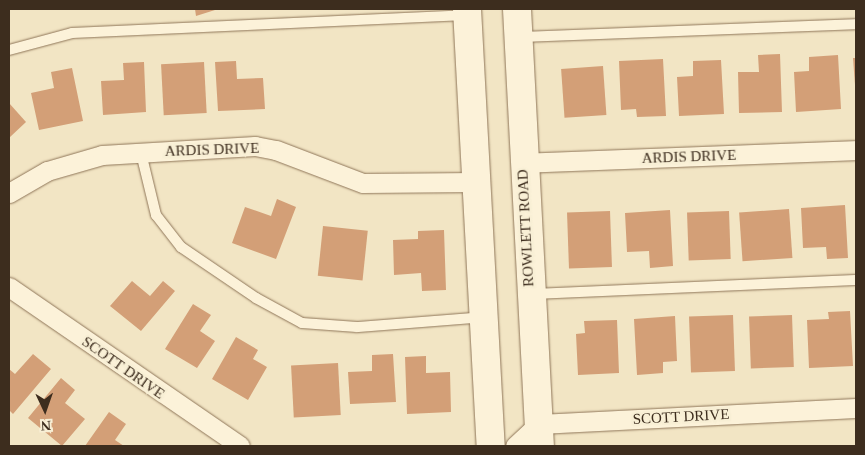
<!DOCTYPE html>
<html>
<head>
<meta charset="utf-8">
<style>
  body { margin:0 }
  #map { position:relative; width:865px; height:455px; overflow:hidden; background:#f2e5c4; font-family:Georgia,serif }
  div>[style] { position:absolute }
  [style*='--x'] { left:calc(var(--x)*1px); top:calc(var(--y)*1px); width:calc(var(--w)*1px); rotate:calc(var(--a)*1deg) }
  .building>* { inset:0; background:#d39f77; transform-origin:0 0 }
  .roads { filter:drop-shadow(0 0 1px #8f7659) drop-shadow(0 0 1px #8f7659) }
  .service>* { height:10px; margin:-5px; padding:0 5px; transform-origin:5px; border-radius:5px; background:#fcf2d9 }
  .minor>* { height:19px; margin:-9.5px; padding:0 9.5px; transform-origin:9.5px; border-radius:9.5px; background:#fcf2d9 }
  .secondary>* { height:28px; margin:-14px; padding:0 14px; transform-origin:14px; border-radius:14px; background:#fcf2d9 }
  span { translate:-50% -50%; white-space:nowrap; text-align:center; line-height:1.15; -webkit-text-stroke:5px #f8efd5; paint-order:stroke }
  .street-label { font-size:15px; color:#3d2d1e }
  .frame { position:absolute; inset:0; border:10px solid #3d2d1e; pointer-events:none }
  .north { position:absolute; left:20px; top:385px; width:50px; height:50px; -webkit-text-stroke:4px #f8efd5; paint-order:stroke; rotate:177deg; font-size:14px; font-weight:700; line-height:20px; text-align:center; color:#3d2d1e }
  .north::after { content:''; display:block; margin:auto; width:18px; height:22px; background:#3d2d1e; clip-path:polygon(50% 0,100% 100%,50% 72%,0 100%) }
</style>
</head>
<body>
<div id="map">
  <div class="building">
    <div style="clip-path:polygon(195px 9px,215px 9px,215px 10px,196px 16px)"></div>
    <div style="clip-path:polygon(780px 54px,782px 112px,739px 113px,738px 72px,759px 72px,758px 55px)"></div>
    <div style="clip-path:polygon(838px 55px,841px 109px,796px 112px,794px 72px,809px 71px,809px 57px)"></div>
    <div style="clip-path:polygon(853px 58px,856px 58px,856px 85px,855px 85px)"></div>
    <div style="clip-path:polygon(663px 59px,666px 116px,637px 117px,636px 109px,621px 110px,619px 61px)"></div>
    <div style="clip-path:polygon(721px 60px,724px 114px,679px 116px,677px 77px,693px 76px,693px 61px)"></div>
    <div style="clip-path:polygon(236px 61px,237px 79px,263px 78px,265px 109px,218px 111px,215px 62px)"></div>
    <div style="clip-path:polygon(144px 62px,146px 112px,103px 115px,101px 81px,124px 80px,123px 63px)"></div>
    <div style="left:204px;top:62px;width:51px;height:43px;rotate:87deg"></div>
    <div style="left:603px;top:66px;width:49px;height:42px;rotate:86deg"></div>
    <div style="clip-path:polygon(72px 68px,83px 121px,39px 130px,31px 93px,54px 88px,51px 72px)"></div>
    <div style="clip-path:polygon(9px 103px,26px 122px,9px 138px)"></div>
    <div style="clip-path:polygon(277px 199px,296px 207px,276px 259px,232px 243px,245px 207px,271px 216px)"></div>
    <div style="clip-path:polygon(845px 205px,848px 258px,827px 259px,826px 247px,803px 248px,801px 208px)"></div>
    <div style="left:789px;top:209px;width:49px;height:50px;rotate:86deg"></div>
    <div style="clip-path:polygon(670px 210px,673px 266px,650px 268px,649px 251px,627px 252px,625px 213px)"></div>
    <div style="left:610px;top:211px;width:56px;height:43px;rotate:88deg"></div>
    <div style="left:729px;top:211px;width:48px;height:42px;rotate:88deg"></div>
    <div style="left:323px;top:226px;width:45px;height:50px;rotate:6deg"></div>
    <div style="clip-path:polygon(444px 230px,446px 290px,422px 291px,421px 273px,394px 275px,393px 240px,418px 239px,418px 231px)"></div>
    <div style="clip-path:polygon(132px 281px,150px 296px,163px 281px,175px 291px,141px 331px,110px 306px)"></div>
    <div style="clip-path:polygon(193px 304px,211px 315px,200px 331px,215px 341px,197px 368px,165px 349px)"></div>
    <div style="clip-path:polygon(850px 311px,853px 366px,809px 368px,807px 320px,829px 319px,828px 312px)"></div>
    <div style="left:733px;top:315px;width:56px;height:44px;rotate:88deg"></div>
    <div style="left:792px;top:315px;width:52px;height:43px;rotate:88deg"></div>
    <div style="clip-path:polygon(675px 316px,677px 361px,663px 362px,663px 373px,637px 375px,634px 319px)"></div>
    <div style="clip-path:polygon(617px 320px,619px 373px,578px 375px,576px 334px,585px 333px,584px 321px)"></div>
    <div style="clip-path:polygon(236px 337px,258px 350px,253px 359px,267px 367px,248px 400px,212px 379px)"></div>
    <div style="clip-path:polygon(33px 354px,51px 369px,13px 414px,9px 410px,9px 369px,15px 374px)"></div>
    <div style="clip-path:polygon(393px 354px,396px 402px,350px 404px,348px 372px,372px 371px,372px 355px)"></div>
    <div style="clip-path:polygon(426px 356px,426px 373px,450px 372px,451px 412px,407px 414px,405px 357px)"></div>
    <div style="left:338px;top:363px;width:52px;height:47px;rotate:87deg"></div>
    <div style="clip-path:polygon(61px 378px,75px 390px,65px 403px,85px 419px,62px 446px,28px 418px)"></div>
    <div style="clip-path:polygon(109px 412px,126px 424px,115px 440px,124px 446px,85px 446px)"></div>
  </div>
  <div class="roads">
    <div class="service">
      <div style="--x:520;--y:37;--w:336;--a:-2.2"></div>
      <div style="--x:9;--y:50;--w:65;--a:-15.1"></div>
      <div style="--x:72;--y:33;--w:394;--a:-2.6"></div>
      <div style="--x:141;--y:153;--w:64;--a:76.4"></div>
      <div style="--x:156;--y:215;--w:41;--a:52"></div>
      <div style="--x:181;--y:247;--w:91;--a:34.2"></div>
      <div style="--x:256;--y:298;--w:52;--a:28.5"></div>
      <div style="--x:302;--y:323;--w:55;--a:4.2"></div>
      <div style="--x:357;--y:327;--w:127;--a:-4.5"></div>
      <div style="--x:533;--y:294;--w:323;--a:-2.5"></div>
    </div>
    <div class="minor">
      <div style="--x:522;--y:163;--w:334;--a:-2.2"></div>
      <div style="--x:9;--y:193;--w:44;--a:-30.1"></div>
      <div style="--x:47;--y:171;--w:57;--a:-16.2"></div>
      <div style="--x:102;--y:155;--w:153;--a:-3.4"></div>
      <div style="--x:255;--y:146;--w:21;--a:11"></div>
      <div style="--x:276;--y:150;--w:93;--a:20.8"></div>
      <div style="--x:363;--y:183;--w:113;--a:-0.5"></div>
      <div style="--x:9;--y:287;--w:280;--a:34.5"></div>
      <div style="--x:515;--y:446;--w:33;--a:-43"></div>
      <div style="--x:539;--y:424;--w:317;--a:-2.9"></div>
    </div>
    <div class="secondary">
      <div style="--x:467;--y:9;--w:438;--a:86.9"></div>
      <div style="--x:517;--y:9;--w:438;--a:87"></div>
    </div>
  </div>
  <div class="street-label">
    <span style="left:212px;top:150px;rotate:-2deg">ARDIS DRIVE</span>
    <span style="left:689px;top:157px;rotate:-2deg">ARDIS DRIVE</span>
    <span style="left:526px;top:228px;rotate:-93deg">ROWLETT ROAD</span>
    <span style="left:123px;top:368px;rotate:35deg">SCOTT DRIVE</span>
    <span style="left:681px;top:417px;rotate:-3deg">SCOTT DRIVE</span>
  </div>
  <div class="frame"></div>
  <div class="north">N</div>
</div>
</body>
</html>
